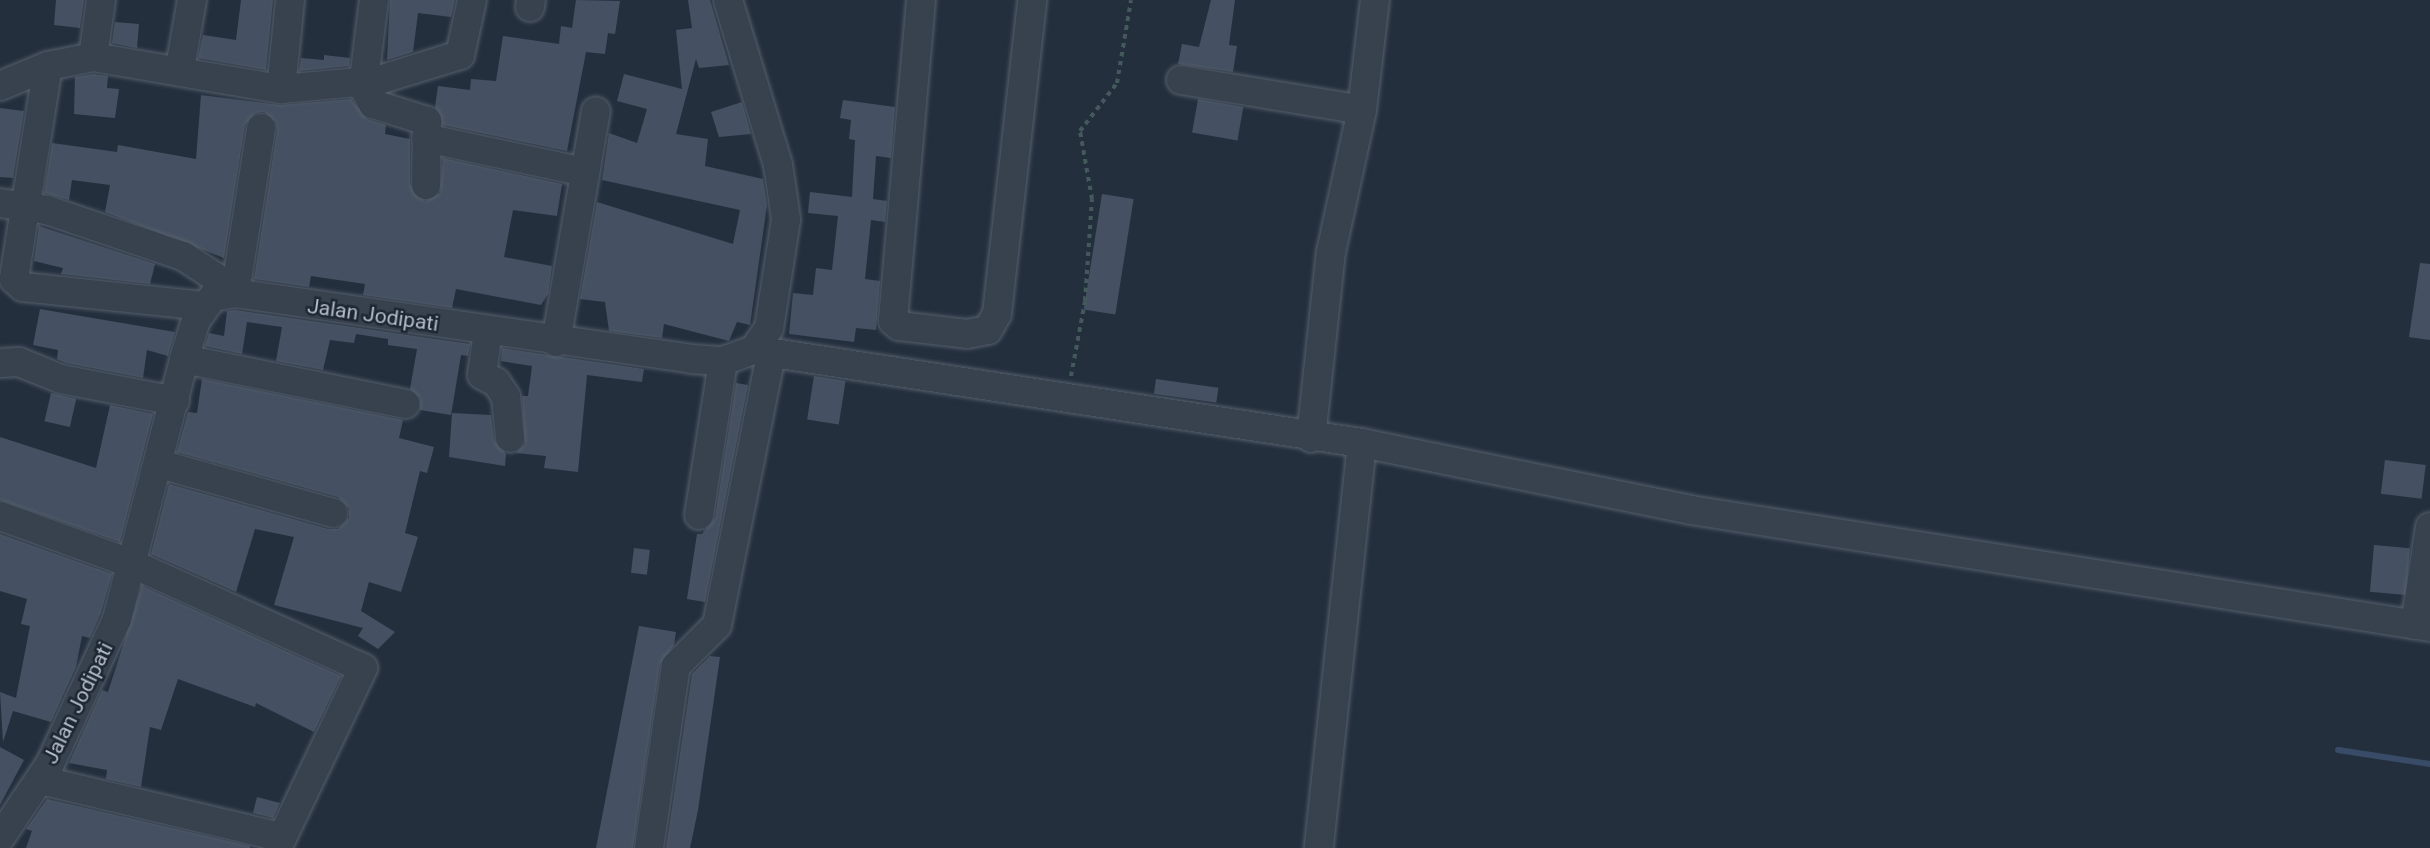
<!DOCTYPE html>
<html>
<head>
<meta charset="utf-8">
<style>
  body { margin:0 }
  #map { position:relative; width:2430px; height:848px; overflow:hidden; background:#242f3e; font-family:Roboto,sans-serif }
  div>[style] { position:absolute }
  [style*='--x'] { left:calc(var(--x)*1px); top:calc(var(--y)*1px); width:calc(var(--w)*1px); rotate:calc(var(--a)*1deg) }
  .stream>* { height:6px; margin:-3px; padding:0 3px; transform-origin:3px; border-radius:3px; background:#394c67 }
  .building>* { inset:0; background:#455162; transform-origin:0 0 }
  .path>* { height:4px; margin-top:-2px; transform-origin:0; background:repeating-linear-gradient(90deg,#44595c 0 4.5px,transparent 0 9px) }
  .roads { filter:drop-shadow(0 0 2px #565f6c) drop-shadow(0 0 2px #565f6c) }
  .minor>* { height:28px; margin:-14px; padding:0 14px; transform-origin:14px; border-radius:14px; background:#38414e }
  span { translate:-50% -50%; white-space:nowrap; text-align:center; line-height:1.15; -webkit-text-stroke:5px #1d2633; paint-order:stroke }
  .street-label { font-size:21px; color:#b4bcc9 }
</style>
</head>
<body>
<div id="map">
  <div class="stream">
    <div style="--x:2338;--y:750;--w:93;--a:8.7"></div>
  </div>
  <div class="building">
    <div style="clip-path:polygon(56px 0,84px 0,80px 28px,54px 25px)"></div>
    <div style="clip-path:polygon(241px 0,273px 0,266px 70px,198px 58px,203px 35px,236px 40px)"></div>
    <div style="clip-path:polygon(390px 0,455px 0,451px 17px,418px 13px,413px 52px,387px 60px)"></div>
    <div style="clip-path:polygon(576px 0,620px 1px,615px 34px,608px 33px,605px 54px,586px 52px,567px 151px,443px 125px,435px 107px,438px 86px,470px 90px,471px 79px,496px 81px,503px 36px,559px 44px,561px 26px,572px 28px)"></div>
    <div style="clip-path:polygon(688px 0,710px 0,729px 65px,699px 68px,696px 59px,676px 134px,708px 139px,705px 166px,763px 179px,767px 205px,750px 325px,737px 322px,729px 341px,664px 324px,662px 338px,609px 331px,605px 302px,580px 299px,597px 202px,733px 244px,740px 210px,602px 180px,609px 133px,637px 143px,647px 109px,617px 101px,624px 74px,682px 89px,676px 30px,692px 28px)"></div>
    <div style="clip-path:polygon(1211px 0,1235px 0,1229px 45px,1237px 46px,1233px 72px,1178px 64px,1182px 44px,1199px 47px)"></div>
    <div style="clip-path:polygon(115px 22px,139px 24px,137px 48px,112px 43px)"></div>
    <div style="clip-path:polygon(324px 55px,350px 58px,349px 66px,299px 71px,301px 58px,324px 60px)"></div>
    <div style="clip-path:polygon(93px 74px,108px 76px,107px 88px,119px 89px,115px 118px,74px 114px,75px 77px)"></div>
    <div style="clip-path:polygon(201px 95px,280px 105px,351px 99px,367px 119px,386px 125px,385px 134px,410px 139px,410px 185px,425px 201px,440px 193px,443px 158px,562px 184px,557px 216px,513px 210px,504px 257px,552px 266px,548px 294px,541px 305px,456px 289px,452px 308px,363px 295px,365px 284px,311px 276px,309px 287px,254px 279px,277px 131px,276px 122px,264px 112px,255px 113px,245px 125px,224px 258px,105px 212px,110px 185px,72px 180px,69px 200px,44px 193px,52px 143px,117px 152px,118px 145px,196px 159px)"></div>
    <div style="left:1198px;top:99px;width:46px;height:34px;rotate:10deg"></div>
    <div style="clip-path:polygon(843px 100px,895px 107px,891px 158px,876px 156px,873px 199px,887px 201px,885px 222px,871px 220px,865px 279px,880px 281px,876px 330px,856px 328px,854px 342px,789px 334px,793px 293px,813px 295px,816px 268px,832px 270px,838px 216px,808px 213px,810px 192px,852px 197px,855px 140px,849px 139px,851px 120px,840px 118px)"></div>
    <div style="clip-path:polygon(742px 102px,751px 134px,719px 137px,711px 112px)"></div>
    <div style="clip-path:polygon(0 108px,24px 111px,13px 178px,0 177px)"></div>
    <div style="left:1102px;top:194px;width:32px;height:117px;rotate:9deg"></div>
    <div style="clip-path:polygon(39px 226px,155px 264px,150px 284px,61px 274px,63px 268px,34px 261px)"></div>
    <div style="clip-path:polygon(2420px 263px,2430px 264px,2430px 340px,2409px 337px)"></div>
    <div style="clip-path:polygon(40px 309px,75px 315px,175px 332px,168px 356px,147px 350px,143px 378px,66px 363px,57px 359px,58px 350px,33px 345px)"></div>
    <div style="clip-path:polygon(235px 310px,470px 344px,468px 356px,461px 355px,451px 415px,420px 410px,420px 398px,410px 389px,417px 349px,388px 345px,388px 339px,356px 334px,354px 343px,330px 340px,323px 370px,276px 361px,282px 327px,247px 322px,242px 354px,205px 346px,209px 333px,224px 336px,227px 311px)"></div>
    <div style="clip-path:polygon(502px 348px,644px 369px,642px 382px,587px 375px,578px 472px,544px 468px,546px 456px,516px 453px,525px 444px,522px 396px,528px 396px,532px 366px,501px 361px)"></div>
    <div style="left:814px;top:376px;width:32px;height:44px;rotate:9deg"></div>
    <div style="clip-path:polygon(202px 379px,403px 420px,399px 438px,434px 447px,427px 473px,420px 471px,405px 533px,418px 537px,401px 592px,369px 582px,361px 611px,395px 632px,378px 649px,358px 636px,363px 628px,274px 605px,294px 537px,255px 529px,236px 592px,151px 554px,169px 484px,328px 529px,338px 529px,349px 518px,349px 508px,338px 497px,177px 452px,188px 412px,197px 413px)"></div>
    <div style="left:1156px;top:379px;width:63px;height:15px;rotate:8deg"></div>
    <div style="clip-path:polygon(736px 383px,748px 385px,705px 602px,687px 599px,697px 534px,702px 534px,715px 518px)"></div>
    <div style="left:51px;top:393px;width:26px;height:29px;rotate:13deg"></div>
    <div style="clip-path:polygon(110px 405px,153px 414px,120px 542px,0 500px,0 437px,96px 468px)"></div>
    <div style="clip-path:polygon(452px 413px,491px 415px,494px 440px,506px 454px,505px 466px,449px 457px)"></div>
    <div style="left:2385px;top:460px;width:41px;height:34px;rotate:7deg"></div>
    <div style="clip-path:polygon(0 534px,112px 574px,101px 613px,90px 638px,82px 636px,76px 667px,51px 722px,13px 711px,3px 742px,0 692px,16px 698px,30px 626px,21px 624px,27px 599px,0 591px)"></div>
    <div style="left:2374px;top:545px;width:36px;height:47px;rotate:5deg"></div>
    <div style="left:634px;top:548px;width:16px;height:25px;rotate:7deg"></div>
    <div style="clip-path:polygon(142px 586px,341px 676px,314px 732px,256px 703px,255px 707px,178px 679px,161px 730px,150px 727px,141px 787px,106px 779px,107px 770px,69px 763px,102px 690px,108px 692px)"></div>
    <div style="clip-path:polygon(639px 626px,676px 632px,674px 645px,660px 664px,633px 848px,596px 848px)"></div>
    <div style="clip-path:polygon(710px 656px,720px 657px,698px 810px,690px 848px,666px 848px,692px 674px)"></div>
    <div style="clip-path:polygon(0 747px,24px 760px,0 805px)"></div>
    <div style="clip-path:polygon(257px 797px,280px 803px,273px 818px,253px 813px)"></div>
    <div style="clip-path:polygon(47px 799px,250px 846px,250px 848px,26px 848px,32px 831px,26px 829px)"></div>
  </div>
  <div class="path">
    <div style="--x:1071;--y:376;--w:76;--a:-79.4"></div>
    <div style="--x:1085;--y:301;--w:102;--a:-86.1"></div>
    <div style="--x:1092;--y:199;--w:69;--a:-100"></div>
    <div style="--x:1080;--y:131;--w:61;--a:-52.4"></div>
    <div style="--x:1117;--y:83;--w:84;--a:-80.4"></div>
  </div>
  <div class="roads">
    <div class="minor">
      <div style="--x:374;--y:0;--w:88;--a:97.2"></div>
      <div style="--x:363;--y:87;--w:20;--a:60"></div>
      <div style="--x:373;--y:104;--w:57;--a:17.5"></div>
      <div style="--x:427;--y:121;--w:64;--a:90.9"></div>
      <div style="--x:921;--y:0;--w:322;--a:95"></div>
      <div style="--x:893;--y:321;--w:8;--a:40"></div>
      <div style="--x:899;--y:326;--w:68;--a:6.7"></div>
      <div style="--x:967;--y:334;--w:21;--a:-11"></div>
      <div style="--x:988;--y:330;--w:18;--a:-61"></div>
      <div style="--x:997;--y:314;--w:316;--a:-83.6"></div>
      <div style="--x:530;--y:7;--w:7;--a:-82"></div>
      <div style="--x:93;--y:57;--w:58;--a:-82"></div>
      <div style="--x:48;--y:66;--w:216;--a:99.1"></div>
      <div style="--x:14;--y:279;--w:12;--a:42"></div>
      <div style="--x:23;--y:287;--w:181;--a:6"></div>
      <div style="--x:180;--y:68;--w:69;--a:-80"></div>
      <div style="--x:1181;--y:80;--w:183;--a:9.4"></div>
      <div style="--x:0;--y:86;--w:52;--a:-22.6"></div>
      <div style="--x:48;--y:66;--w:46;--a:-11.3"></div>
      <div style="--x:93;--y:57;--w:191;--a:9.7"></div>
      <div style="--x:281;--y:89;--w:98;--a:-5.2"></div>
      <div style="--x:379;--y:80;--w:85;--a:-17.2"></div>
      <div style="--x:460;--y:55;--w:56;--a:-77.7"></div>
      <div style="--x:281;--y:89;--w:89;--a:-84.2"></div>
      <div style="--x:426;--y:138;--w:163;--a:12.1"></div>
      <div style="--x:0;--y:203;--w:48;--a:8.5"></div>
      <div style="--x:47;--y:210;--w:144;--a:18.7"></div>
      <div style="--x:183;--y:256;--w:38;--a:33"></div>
      <div style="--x:215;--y:277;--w:18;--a:56"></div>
      <div style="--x:235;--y:293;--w:167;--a:-81"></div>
      <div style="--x:488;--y:331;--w:44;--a:97.8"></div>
      <div style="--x:482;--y:375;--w:16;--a:27"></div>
      <div style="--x:496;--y:382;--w:18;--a:56"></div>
      <div style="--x:506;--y:397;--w:41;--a:84.4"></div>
      <div style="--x:556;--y:342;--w:234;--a:-80.2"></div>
      <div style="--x:754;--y:350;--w:615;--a:8.7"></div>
      <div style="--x:1362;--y:443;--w:407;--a:96.1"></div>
      <div style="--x:184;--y:359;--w:226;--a:11.5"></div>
      <div style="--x:0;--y:363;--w:19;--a:-3"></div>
      <div style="--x:19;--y:362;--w:45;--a:22"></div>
      <div style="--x:61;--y:379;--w:116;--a:10.9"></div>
      <div style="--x:1311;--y:438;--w:187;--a:-83.9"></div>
      <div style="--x:1331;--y:252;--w:145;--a:-77.7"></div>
      <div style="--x:1362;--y:110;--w:111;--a:-83.3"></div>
      <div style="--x:1362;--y:443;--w:336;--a:11.5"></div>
      <div style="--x:1691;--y:510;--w:748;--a:9"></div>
      <div style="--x:160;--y:464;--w:180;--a:15.8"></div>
      <div style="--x:699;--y:515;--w:156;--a:-81.1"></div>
      <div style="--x:0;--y:516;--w:144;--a:19.9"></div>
      <div style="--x:135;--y:565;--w:250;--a:24.3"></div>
      <div style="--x:363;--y:668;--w:199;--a:115.5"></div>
      <div style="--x:2415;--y:625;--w:99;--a:-81.3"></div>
      <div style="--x:40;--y:780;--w:249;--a:13.3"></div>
      <div style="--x:0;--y:838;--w:89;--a:-56"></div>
      <div style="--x:50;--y:764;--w:160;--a:-65.2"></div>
      <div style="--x:117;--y:619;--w:268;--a:-75.5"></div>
      <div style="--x:184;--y:359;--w:41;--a:-72.9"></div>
      <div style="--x:196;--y:320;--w:29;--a:-54"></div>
      <div style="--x:213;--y:297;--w:22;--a:-10"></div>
      <div style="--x:235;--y:293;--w:461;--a:8.2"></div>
      <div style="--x:691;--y:359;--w:32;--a:4"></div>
      <div style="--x:723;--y:361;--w:33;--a:-20"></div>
      <div style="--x:754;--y:350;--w:27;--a:-56"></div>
      <div style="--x:769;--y:328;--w:110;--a:-81.1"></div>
      <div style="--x:786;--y:219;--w:55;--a:-98.4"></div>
      <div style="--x:778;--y:165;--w:172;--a:-106.9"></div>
      <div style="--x:649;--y:848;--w:184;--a:-81.6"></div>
      <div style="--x:676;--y:666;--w:58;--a:-45"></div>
      <div style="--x:717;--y:625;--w:275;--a:-78.7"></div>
    </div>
  </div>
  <div class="street-label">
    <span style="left:373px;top:315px;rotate:8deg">Jalan Jodipati</span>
    <span style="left:78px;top:703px;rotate:-64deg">Jalan Jodipati</span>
  </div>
</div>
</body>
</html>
